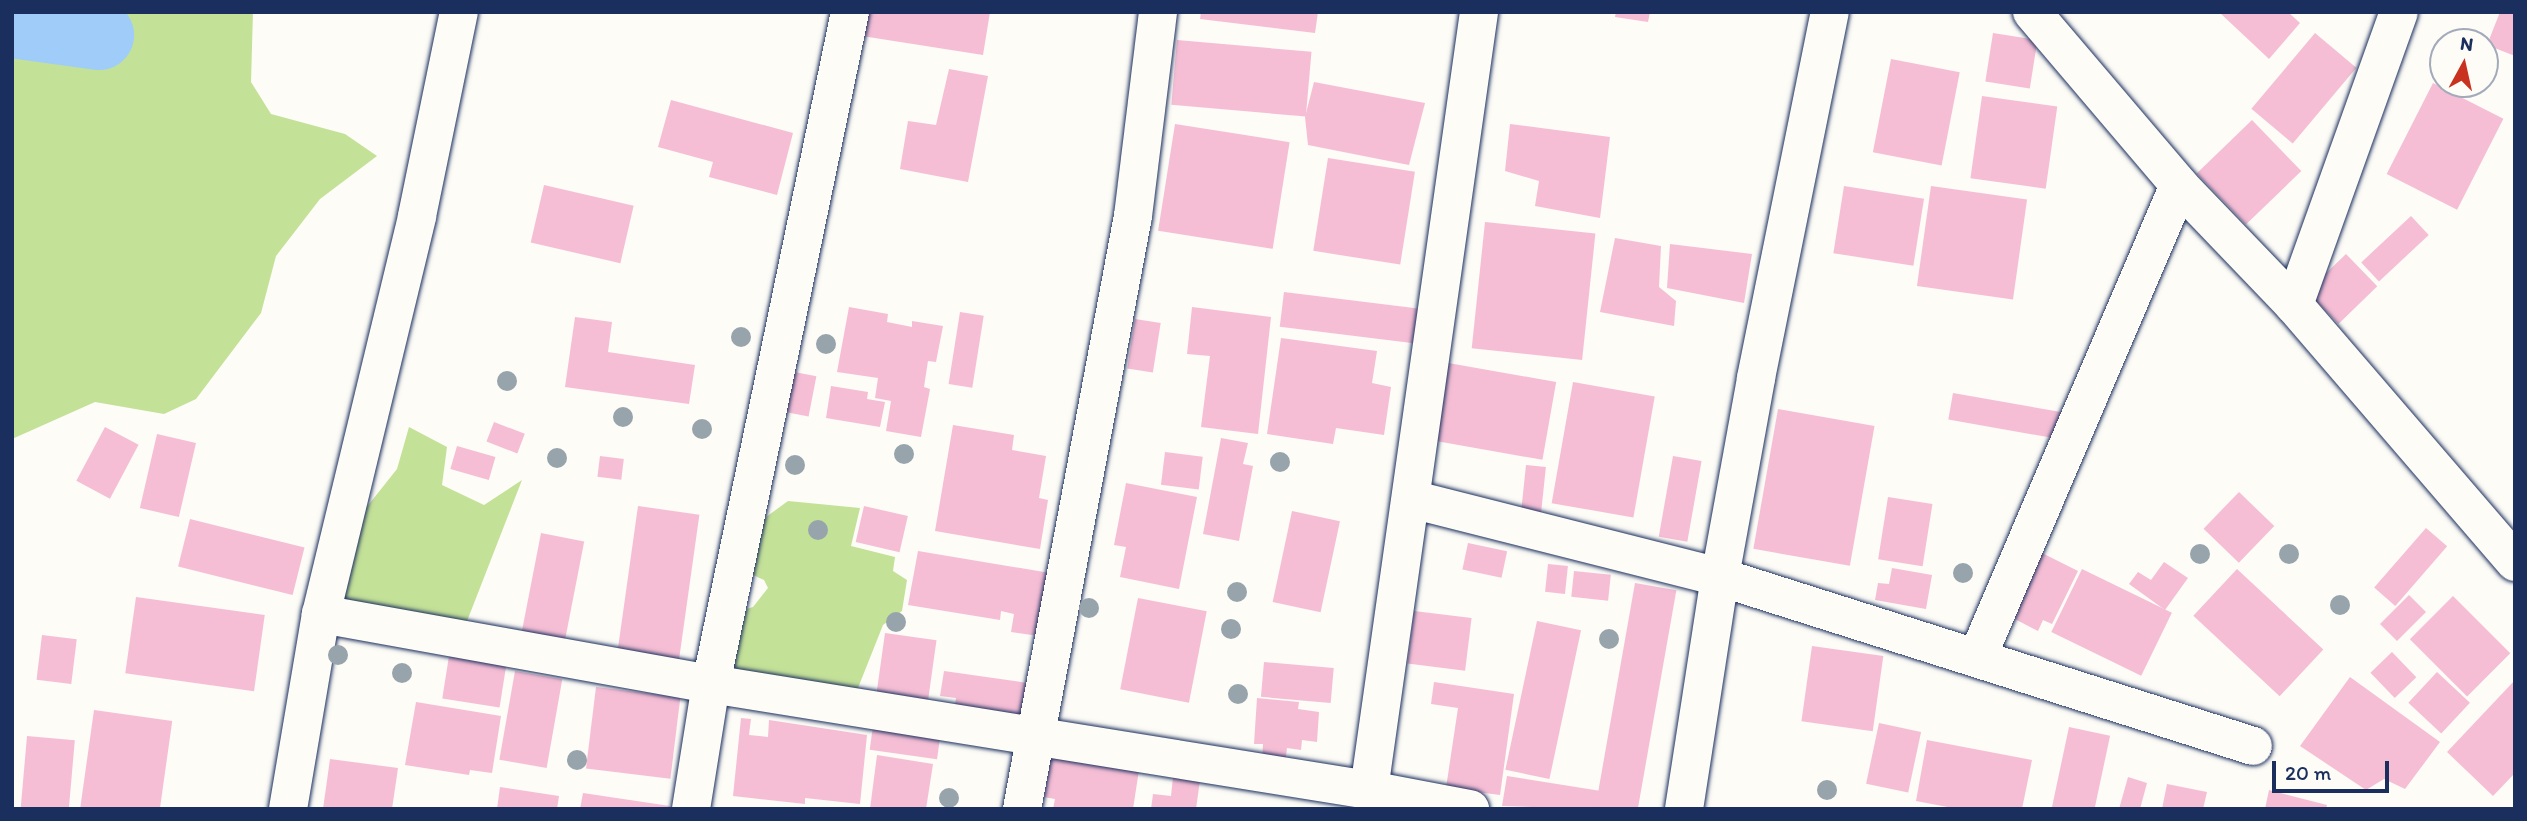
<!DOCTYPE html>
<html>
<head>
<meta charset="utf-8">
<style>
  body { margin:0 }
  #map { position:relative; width:2527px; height:821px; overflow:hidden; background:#fdfcf7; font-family:Itim,sans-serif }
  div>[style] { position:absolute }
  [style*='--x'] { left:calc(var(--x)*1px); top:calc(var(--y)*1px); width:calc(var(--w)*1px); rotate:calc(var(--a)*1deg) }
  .green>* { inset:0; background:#c4e198 }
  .river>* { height:70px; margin:-35px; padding:0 35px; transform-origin:35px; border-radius:35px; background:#9fccf9 }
  .building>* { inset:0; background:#f5bed5; transform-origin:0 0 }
  .roads { filter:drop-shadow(0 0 2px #1b2f5e) drop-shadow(0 0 2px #1b2f5e) }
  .minor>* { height:38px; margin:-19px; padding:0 19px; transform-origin:19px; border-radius:19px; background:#fdfcf7 }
  .trees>* { width:20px; height:20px; margin:-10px; border-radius:50%; background:#98a4ab }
  span { translate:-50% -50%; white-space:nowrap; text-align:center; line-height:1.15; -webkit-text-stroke:5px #fdfcf7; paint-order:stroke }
  .frame { position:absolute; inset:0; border:14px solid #1b2f5e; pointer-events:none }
  .north { position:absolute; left:2429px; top:28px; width:70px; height:70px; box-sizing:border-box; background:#fdfcf7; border:2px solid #a3aaba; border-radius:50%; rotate:8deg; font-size:19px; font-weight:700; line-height:28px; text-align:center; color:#1b2f5e }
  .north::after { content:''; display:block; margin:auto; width:24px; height:32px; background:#c8321e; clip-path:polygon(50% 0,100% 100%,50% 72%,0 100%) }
  .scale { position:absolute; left:2272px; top:761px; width:117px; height:32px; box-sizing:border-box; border:4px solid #1b2f5e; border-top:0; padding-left:9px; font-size:21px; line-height:24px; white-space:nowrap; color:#1b2f5e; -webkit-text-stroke:5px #fdfcf7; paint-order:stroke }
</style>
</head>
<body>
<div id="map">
  <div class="green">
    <div style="clip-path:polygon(12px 12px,253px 12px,251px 82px,271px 114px,345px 134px,377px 156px,320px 199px,276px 256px,261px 313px,196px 399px,164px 414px,95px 402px,12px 439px)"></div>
    <div style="clip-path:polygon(409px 427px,447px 447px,442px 485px,484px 505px,522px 480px,462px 634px,330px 612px,362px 513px,397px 469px)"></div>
    <div style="clip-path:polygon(788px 501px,860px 508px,851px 546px,895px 557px,893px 571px,907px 580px,902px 611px,883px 625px,856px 693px,723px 678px,743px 610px,753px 607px,768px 588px,764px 580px,742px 570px,762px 520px)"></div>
  </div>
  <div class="river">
    <div style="--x:12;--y:23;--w:88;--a:7.9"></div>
  </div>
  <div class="building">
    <div style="clip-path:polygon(866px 12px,990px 12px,983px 55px,862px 36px)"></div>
    <div style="clip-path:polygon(1201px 12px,1318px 12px,1315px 33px,1200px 19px)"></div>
    <div style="clip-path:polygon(1616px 12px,1650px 12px,1648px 22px,1615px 17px)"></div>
    <div style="clip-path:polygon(2219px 12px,2288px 12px,2300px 23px,2269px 59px)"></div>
    <div style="clip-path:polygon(2500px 12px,2515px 12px,2515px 56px,2487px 45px)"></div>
    <div style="left:1993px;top:33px;width:45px;height:49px;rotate:9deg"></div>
    <div style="left:2315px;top:33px;width:54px;height:99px;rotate:40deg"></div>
    <div style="left:1177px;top:40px;width:135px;height:65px;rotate:5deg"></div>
    <div style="left:1891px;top:59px;width:70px;height:95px;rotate:11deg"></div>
    <div style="clip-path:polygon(949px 69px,988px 76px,968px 182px,900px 169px,908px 121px,936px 125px)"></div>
    <div style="clip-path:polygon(1314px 82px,1425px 103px,1409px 165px,1308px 145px,1305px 117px)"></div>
    <div style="left:2433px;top:83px;width:79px;height:102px;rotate:27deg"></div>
    <div style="left:1982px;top:96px;width:76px;height:83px;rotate:8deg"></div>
    <div style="clip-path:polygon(671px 100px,793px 133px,777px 195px,709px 177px,713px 162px,658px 147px)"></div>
    <div style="left:2252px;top:120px;width:71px;height:77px;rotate:46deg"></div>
    <div style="left:1175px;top:124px;width:116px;height:108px;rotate:9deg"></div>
    <div style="clip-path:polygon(1510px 124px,1610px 137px,1600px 218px,1535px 206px,1539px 181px,1505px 171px)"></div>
    <div style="left:1328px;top:158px;width:88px;height:94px;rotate:9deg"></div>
    <div style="left:544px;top:185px;width:92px;height:59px;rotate:13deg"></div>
    <div style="left:1844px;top:186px;width:81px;height:68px;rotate:9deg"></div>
    <div style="left:1931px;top:186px;width:97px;height:101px;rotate:8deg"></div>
    <div style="left:2411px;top:216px;width:26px;height:68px;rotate:47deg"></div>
    <div style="left:1485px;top:222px;width:111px;height:127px;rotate:6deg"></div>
    <div style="clip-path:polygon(1615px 238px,1661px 246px,1659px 287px,1676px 301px,1674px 326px,1600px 312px)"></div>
    <div style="clip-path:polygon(1670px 244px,1752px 254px,1744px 303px,1667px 288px)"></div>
    <div style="left:2346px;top:254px;width:45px;height:54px;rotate:46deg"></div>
    <div style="left:1284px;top:292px;width:135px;height:35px;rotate:7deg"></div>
    <div style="clip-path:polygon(849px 307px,888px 314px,887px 322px,912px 327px,912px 321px,943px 326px,936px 362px,928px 361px,924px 387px,930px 389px,921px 437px,886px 431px,891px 401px,875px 398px,878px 378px,837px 372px)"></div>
    <div style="clip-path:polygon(1192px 307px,1271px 317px,1258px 434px,1201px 427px,1210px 356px,1187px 354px)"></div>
    <div style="left:960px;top:312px;width:24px;height:73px;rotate:9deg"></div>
    <div style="clip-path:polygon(575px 317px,612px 322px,608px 352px,695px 365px,689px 404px,565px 387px)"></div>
    <div style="left:1135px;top:319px;width:26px;height:50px;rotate:9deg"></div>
    <div style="clip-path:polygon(1281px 338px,1377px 351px,1372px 383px,1391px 387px,1384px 435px,1336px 428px,1333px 444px,1267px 434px)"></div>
    <div style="left:1437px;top:361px;width:121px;height:79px;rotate:10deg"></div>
    <div style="left:784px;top:370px;width:33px;height:41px;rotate:11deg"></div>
    <div style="left:1573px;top:382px;width:83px;height:123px;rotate:10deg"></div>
    <div style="clip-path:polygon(831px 386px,868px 392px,867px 399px,885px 402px,880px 427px,826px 418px)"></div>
    <div style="left:1953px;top:393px;width:111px;height:27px;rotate:10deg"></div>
    <div style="left:1778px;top:409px;width:98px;height:142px;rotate:10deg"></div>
    <div style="left:494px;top:422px;width:33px;height:21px;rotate:21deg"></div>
    <div style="clip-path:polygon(953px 425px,1014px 435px,1012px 450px,1046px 456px,1039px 498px,1048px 500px,1040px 549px,935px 531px)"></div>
    <div style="left:105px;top:427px;width:38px;height:61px;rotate:28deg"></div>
    <div style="left:157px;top:434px;width:40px;height:76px;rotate:13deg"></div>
    <div style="clip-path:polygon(1221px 438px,1248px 443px,1243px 464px,1253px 466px,1239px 541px,1203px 534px)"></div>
    <div style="left:457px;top:446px;width:40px;height:24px;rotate:16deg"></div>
    <div style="left:1165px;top:452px;width:38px;height:33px;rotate:7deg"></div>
    <div style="left:600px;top:456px;width:24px;height:21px;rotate:7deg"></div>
    <div style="left:1673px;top:456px;width:29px;height:82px;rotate:10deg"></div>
    <div style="left:1526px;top:465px;width:20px;height:48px;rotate:6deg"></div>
    <div style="clip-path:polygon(1126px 483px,1197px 497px,1179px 589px,1120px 577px,1126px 547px,1114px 545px)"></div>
    <div style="left:2239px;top:492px;width:49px;height:51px;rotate:44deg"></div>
    <div style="left:1888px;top:497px;width:45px;height:63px;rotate:9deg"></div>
    <div style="left:638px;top:506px;width:62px;height:146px;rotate:8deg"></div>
    <div style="left:864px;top:506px;width:45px;height:37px;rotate:13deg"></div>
    <div style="left:1292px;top:511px;width:49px;height:93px;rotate:12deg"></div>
    <div style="left:190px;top:519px;width:118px;height:49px;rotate:14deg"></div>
    <div style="left:2426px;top:528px;width:28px;height:79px;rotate:41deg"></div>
    <div style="left:541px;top:533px;width:44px;height:105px;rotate:11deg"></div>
    <div style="left:1468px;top:543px;width:40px;height:27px;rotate:12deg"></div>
    <div style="clip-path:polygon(918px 551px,1050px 573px,1039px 636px,1011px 632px,1014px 614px,1001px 611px,1000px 620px,908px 605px)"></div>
    <div style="clip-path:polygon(2040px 552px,2078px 571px,2052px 624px,2043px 620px,2038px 631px,2009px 616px)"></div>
    <div style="clip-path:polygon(2164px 562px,2188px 578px,2165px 610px,2129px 584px,2138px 572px,2151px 580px)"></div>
    <div style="left:1548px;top:564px;width:20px;height:28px;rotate:6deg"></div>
    <div style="clip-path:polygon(1892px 568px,1932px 575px,1926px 609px,1875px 600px,1878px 583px,1889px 584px)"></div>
    <div style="left:2082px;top:569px;width:100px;height:70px;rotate:26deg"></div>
    <div style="left:2237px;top:569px;width:118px;height:64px;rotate:43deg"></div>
    <div style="left:1574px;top:571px;width:37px;height:26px;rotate:6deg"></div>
    <div style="left:1635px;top:583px;width:42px;height:228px;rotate:10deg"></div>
    <div style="left:2409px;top:595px;width:24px;height:41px;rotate:45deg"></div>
    <div style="left:2453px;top:596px;width:81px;height:61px;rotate:45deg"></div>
    <div style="left:136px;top:597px;width:130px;height:77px;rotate:8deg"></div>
    <div style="left:1138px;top:598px;width:70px;height:93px;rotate:11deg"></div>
    <div style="left:1414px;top:611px;width:58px;height:53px;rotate:7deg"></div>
    <div style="left:1537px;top:621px;width:45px;height:152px;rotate:12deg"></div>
    <div style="left:885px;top:633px;width:52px;height:62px;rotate:8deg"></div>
    <div style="left:42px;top:635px;width:35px;height:45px;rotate:7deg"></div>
    <div style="left:1812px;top:646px;width:72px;height:76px;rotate:8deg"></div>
    <div style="left:2392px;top:652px;width:35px;height:30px;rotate:46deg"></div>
    <div style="left:449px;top:656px;width:58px;height:43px;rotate:9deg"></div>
    <div style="left:1264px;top:662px;width:70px;height:35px;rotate:5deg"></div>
    <div style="left:515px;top:671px;width:48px;height:90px;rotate:10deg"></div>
    <div style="clip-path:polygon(944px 671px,1028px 683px,1021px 722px,954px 712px,956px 698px,940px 696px)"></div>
    <div style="left:2437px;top:672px;width:45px;height:42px;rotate:43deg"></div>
    <div style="clip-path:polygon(2350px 677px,2440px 742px,2405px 789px,2384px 779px,2366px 790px,2300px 746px)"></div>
    <div style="clip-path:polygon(2515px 680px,2515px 773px,2493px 796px,2447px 752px)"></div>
    <div style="clip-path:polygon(1434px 682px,1514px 694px,1500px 795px,1446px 788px,1458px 708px,1431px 704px)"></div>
    <div style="left:596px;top:687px;width:85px;height:82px;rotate:7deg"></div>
    <div style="clip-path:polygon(1257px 698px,1299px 702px,1298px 709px,1319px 712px,1317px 742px,1302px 740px,1301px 750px,1287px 748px,1285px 764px,1262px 762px,1263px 744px,1254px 744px)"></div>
    <div style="clip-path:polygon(416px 702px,501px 716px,492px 773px,470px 770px,469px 775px,405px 765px)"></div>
    <div style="left:94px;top:710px;width:79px;height:100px;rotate:8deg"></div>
    <div style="clip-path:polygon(741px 718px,751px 719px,749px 735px,768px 737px,769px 720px,867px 735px,860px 804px,805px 798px,805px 804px,733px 796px)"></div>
    <div style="left:874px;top:719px;width:68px;height:31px;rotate:8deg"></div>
    <div style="left:1879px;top:723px;width:43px;height:62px;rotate:12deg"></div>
    <div style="left:2069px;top:727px;width:42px;height:84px;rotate:12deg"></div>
    <div style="left:27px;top:736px;width:48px;height:73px;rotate:5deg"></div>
    <div style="clip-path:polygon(1927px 740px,2032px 760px,2022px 809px,1958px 809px,1916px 801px)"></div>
    <div style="clip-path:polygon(877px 755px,933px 764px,926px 809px,870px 809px)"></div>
    <div style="clip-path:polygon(1051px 757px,1139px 770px,1133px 809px,1053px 809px,1055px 799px,1044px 797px)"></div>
    <div style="clip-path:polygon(330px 759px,398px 768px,392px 809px,323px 809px)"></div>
    <div style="clip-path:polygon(1507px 776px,1601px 791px,1598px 809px,1502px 806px)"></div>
    <div style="clip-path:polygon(1173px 777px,1200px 780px,1196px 809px,1151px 809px,1153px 794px,1171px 796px)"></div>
    <div style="clip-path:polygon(2128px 777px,2147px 783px,2140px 809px,2119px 809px)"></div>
    <div style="clip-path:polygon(2167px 784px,2207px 792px,2203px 809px,2162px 809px)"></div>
    <div style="clip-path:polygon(500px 787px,559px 796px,557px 809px,497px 809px)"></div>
    <div style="clip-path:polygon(2269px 790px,2327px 805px,2326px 809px,2265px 809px)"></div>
    <div style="clip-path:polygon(583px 793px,670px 806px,669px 809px,580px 809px)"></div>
  </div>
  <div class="roads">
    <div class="minor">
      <div style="--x:2032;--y:12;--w:227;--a:49.6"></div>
      <div style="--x:2179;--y:185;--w:166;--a:46.2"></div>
      <div style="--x:2294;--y:305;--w:339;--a:49.3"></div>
      <div style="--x:2294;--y:305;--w:311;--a:-70.3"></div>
      <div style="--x:1411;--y:499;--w:319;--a:14.2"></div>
      <div style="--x:1720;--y:577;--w:559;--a:17.59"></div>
      <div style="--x:321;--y:614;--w:396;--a:10.2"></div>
      <div style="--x:711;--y:684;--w:666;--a:9.15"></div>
      <div style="--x:1369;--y:790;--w:103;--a:10.7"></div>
      <div style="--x:1977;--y:658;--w:514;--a:-66.87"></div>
      <div style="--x:1369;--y:790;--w:786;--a:-81.95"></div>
      <div style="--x:288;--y:809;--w:198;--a:-80.4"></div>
      <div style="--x:321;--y:614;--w:409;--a:-76.4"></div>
      <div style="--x:417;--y:216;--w:208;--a:-78.4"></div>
      <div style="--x:691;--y:809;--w:127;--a:-80.9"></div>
      <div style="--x:711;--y:684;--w:686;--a:-78.31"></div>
      <div style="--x:1022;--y:809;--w:603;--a:-79.4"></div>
      <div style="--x:1133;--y:216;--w:206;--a:-83"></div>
      <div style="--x:1684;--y:809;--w:235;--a:-81.2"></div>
      <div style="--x:1720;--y:577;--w:202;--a:-79.7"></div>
      <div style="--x:1756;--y:378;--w:373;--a:-78.6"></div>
    </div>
  </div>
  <div class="trees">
    <div style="left:741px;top:337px"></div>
    <div style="left:826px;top:344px"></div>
    <div style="left:507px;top:381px"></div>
    <div style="left:623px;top:417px"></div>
    <div style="left:702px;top:429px"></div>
    <div style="left:904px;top:454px"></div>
    <div style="left:557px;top:458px"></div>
    <div style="left:1280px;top:462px"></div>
    <div style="left:795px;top:465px"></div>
    <div style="left:818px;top:530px"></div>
    <div style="left:2200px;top:554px"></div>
    <div style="left:2289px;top:554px"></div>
    <div style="left:1963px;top:573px"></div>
    <div style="left:1237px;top:592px"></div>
    <div style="left:2340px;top:605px"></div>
    <div style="left:1089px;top:608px"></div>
    <div style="left:896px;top:622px"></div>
    <div style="left:1231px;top:629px"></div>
    <div style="left:1609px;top:639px"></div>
    <div style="left:338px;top:655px"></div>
    <div style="left:402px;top:673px"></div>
    <div style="left:1238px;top:694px"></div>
    <div style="left:577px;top:760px"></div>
    <div style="left:1827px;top:790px"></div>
    <div style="left:949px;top:798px"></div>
  </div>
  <div class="frame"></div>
  <div class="north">N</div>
  <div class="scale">20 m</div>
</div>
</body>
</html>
